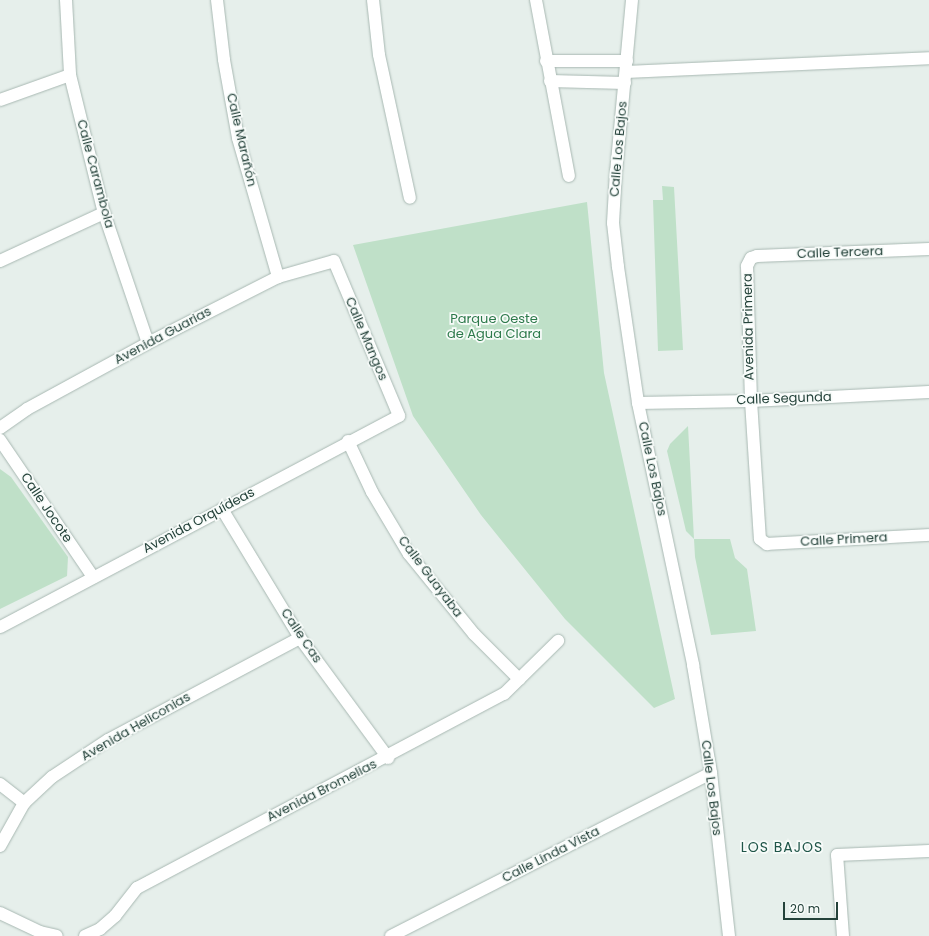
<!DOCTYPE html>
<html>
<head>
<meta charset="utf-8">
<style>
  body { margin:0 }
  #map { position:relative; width:929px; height:936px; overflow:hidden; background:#e6efeb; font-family:Poppins,sans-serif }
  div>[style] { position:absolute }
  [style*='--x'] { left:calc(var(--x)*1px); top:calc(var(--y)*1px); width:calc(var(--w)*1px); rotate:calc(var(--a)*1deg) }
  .green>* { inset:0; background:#bfe0c8 }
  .roads { filter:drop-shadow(0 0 1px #a8b8b2) drop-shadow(0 0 1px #a8b8b2) }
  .minor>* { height:12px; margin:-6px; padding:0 6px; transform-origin:6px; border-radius:6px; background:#fff }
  span { translate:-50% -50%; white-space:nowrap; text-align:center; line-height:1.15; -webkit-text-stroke:3.5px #f7fbf9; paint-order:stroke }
  .street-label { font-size:13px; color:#24423a }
  .park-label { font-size:13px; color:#2d7a4b }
  .neighbourhood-label { font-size:14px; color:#1f5548; letter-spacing:1px }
  .scale { position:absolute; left:783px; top:902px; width:55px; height:18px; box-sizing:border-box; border:2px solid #24423a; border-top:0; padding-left:5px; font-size:12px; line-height:14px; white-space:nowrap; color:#24423a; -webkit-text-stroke:3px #f7fbf9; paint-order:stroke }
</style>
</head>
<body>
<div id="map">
  <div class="green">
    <div style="clip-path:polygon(662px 186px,674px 187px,683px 350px,658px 351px,653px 200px,663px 200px)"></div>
    <div style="clip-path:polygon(587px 202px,604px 373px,675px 699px,654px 708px,565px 619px,481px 515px,413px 416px,353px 245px)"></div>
    <div style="clip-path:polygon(688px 426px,694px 539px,730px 539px,735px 558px,747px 569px,756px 631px,711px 635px,695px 557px,694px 539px,686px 531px,667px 451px,670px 444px)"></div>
    <div style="clip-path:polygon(0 469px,11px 477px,68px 557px,67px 576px,0 609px)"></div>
  </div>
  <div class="roads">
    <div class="minor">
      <div style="--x:66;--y:0;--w:75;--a:86.9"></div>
      <div style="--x:70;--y:75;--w:142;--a:76.2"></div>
      <div style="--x:104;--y:213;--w:137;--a:71.3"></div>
      <div style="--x:217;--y:0;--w:60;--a:83.3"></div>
      <div style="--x:224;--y:60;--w:79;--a:79.8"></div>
      <div style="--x:238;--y:138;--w:145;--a:73.9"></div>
      <div style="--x:373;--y:0;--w:55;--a:83.8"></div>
      <div style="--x:379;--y:55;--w:146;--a:77.8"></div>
      <div style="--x:536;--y:0;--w:179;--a:79.4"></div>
      <div style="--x:632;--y:0;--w:172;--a:95.3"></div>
      <div style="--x:616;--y:171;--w:52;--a:93.3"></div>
      <div style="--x:613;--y:223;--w:44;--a:83.5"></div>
      <div style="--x:618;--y:267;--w:137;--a:81.6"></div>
      <div style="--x:638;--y:403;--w:268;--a:78.1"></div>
      <div style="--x:693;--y:665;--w:109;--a:80.5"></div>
      <div style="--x:711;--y:773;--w:164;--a:83.7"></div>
      <div style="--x:546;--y:61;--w:81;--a:0"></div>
      <div style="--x:626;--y:72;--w:303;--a:-2.6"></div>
      <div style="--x:550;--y:81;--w:75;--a:1.5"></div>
      <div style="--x:0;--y:100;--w:74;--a:-19.7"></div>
      <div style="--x:929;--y:249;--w:172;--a:177.7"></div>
      <div style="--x:757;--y:256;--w:6;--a:162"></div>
      <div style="--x:751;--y:258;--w:9;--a:117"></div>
      <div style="--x:747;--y:266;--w:135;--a:88.3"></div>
      <div style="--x:751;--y:401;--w:138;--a:86.3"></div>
      <div style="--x:760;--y:539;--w:9;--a:36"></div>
      <div style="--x:767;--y:544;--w:162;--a:-3.2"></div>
      <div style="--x:0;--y:261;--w:115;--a:-24.8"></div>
      <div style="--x:638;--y:403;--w:113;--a:-1"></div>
      <div style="--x:751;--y:401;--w:178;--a:-2.9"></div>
      <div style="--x:0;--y:428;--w:33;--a:-35"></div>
      <div style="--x:27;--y:409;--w:138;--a:-28.6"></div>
      <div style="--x:148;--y:343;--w:146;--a:-26.9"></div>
      <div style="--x:278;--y:277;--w:58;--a:-15.9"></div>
      <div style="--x:334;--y:261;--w:168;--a:67.2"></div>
      <div style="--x:399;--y:416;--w:451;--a:152.1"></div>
      <div style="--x:0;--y:440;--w:166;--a:55.8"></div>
      <div style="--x:348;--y:441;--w:56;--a:64.8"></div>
      <div style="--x:372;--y:492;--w:72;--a:59.2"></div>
      <div style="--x:409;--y:554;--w:103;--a:50.9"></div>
      <div style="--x:474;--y:634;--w:64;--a:45"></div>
      <div style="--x:222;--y:509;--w:151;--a:58.8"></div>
      <div style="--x:300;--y:638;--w:149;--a:53.7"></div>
      <div style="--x:0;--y:784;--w:31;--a:38"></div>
      <div style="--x:0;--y:846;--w:49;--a:-60.8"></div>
      <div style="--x:24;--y:803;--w:38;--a:-43"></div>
      <div style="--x:52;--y:777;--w:67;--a:-33.5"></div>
      <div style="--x:108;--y:740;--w:217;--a:-28"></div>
      <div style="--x:0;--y:913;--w:44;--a:25.4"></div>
      <div style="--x:40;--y:932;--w:17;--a:13"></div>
      <div style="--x:85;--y:936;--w:17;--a:-25"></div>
      <div style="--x:100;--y:929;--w:20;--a:-41"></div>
      <div style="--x:115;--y:916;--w:36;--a:-52"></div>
      <div style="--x:137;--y:888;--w:415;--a:-27.9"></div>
      <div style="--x:504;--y:694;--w:76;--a:-44.5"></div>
      <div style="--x:391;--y:936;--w:359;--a:-27"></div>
      <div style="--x:843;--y:936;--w:81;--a:-94.2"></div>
      <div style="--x:837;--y:855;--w:92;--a:-2.5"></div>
    </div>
  </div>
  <div class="street-label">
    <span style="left:241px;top:140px;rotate:77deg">Calle Marañón</span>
    <span style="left:619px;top:149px;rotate:-85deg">Calle Los Bajos</span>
    <span style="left:95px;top:174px;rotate:75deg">Calle Carambola</span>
    <span style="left:840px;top:253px;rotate:-2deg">Calle Tercera</span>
    <span style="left:749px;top:327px;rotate:-91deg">Avenida Primera</span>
    <span style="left:163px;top:336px;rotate:-28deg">Avenida Guarias</span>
    <span style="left:366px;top:339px;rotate:67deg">Calle Mangos</span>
    <span style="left:784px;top:399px;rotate:-2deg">Calle Segunda</span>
    <span style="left:652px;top:469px;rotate:78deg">Calle Los Bajos</span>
    <span style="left:46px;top:508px;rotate:56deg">Calle Jocote</span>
    <span style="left:199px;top:521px;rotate:-28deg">Avenida Orquídeas</span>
    <span style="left:844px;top:540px;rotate:-3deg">Calle Primera</span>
    <span style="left:430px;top:577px;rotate:53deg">Calle Guayaba</span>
    <span style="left:301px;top:636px;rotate:56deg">Calle Cas</span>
    <span style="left:136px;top:727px;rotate:-30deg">Avenida Heliconias</span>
    <span style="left:711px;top:788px;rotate:83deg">Calle Los Bajos</span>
    <span style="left:322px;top:791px;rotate:-27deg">Avenida Bromelias</span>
    <span style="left:551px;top:855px;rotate:-27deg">Calle Linda Vista</span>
  </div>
  <div class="park-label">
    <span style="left:494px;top:327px">Parque Oeste<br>de Agua Clara</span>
  </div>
  <div class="neighbourhood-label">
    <span style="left:782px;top:847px">LOS BAJOS</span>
  </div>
  <div class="scale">20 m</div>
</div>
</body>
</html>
